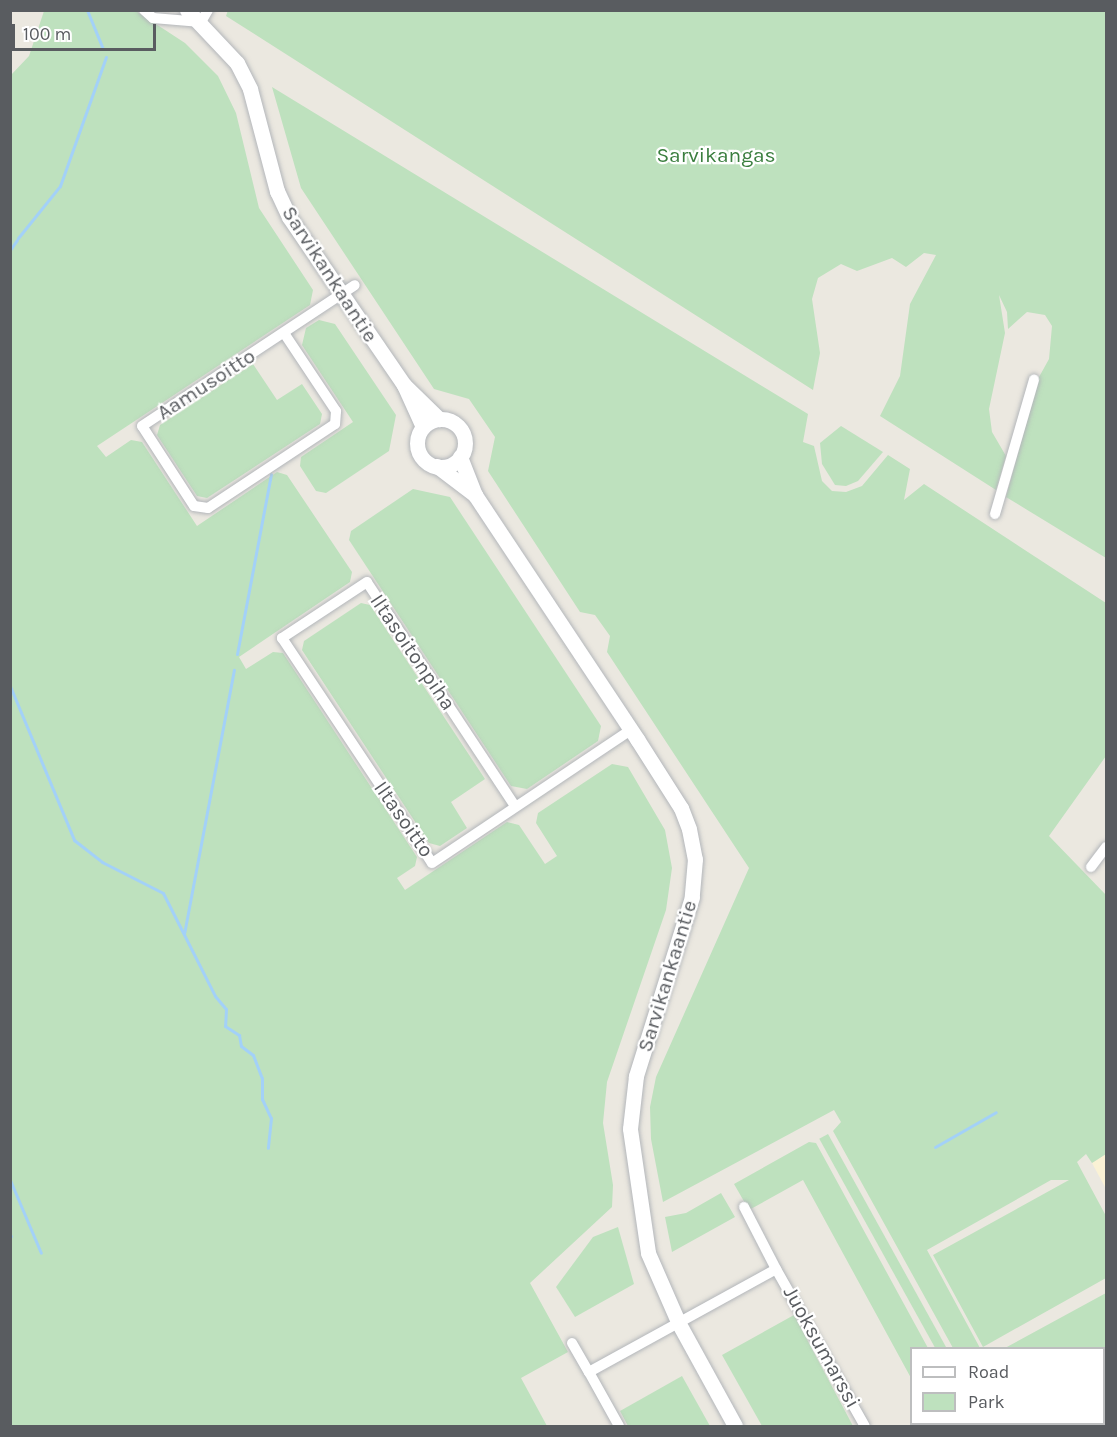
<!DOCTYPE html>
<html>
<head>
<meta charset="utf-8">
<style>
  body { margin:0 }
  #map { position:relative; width:1117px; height:1437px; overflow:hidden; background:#ebe8e0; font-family:Karla,sans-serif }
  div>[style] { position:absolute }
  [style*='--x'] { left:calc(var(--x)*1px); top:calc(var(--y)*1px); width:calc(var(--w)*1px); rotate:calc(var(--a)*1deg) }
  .commercial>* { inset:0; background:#faf2d5 }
  .green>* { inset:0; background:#bee1be; transform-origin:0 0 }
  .stream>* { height:3px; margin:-1.5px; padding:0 1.5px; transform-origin:1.5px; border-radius:1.5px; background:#a3d1f8 }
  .roads { filter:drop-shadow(0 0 2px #b3b6ba) drop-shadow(0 0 2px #b3b6ba) }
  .street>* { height:10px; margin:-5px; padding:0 5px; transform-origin:5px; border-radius:5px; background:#fff }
  .secondary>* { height:15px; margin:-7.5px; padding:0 7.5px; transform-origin:7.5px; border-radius:7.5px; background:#fff }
  .secondary>.ring { margin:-7.5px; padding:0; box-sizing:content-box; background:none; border:15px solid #fff; border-radius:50% }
  span { translate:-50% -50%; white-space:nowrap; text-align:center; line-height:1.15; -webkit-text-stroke:4.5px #fff; paint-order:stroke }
  .park-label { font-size:21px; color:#3a7e3e }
  .street-label { font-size:21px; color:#595c60 }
  .frame { position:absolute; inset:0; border:12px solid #595c60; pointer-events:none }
  .legend { position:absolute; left:910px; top:1347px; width:195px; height:78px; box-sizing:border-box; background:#fff; border:2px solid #bdbebf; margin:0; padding:8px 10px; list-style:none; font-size:18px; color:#595c60 }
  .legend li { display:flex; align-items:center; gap:12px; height:30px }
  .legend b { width:30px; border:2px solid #bdbebf }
  .scale { position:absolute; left:12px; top:24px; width:144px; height:27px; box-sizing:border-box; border:3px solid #595c60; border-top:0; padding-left:8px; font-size:18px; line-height:21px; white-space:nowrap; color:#595c60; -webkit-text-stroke:4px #fff; paint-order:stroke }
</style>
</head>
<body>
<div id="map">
  <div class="commercial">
    <div style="clip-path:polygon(1106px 1154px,1106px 1189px,1092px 1163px)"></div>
  </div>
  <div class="green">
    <div style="clip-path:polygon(228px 10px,1106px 11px,1106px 558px,1006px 497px,1039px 377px,1049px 359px,1052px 326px,1045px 315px,1027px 312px,1008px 329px,1007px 312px,999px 295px,1005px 333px,989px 409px,992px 432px,1006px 456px,996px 490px,880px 416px,900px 376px,910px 304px,936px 255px,924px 253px,906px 267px,892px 258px,857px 271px,841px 264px,818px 278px,812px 299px,820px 353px,813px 390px,226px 16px)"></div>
    <div style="clip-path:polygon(44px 11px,136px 11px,185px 43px,218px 76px,236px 113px,259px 208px,313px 290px,310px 305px,97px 446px,106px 457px,131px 440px,142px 442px,197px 526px,277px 472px,287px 475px,352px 572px,350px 582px,239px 657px,246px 669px,273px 652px,283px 653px,417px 857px,415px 866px,397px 878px,405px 890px,507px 822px,519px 825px,545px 864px,557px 856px,536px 823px,538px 813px,612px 764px,628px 767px,665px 830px,672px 868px,666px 910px,607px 1082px,603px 1123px,613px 1185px,612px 1207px,530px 1283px,568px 1352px,521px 1378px,547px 1426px,11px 1426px,11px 75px,29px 56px)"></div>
    <div style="clip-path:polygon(272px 87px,808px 414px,803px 442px,814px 446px,822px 481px,832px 491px,846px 492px,862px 486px,888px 455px,910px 469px,904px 500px,924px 484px,1106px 603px,1106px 756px,1049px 836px,1106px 895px,1106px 1154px,1092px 1163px,1086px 1154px,1077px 1162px,1106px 1216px,1106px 1278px,983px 1347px,933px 1255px,1069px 1180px,1051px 1180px,927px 1250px,980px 1348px,953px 1348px,833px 1131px,841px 1122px,834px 1110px,663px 1202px,651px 1139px,650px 1107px,656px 1077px,749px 868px,607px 652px,610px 636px,595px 615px,580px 612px,488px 471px,495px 437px,469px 399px,434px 389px,301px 188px)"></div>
    <div style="clip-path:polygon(319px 320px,335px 324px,396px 415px,389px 451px,326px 493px,316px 491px,300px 466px,301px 457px,353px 422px,302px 345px,306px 328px)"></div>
    <div style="clip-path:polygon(253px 364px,277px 400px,302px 384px,322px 414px,320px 424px,207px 498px,197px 496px,157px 435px,160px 425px)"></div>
    <div style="clip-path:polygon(841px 426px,883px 452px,858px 481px,846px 486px,835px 485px,822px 464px,820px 443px)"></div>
    <div style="clip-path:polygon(413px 489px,450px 497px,601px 726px,598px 741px,527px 789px,511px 786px,349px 540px,351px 531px)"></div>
    <div style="clip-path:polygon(361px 603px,370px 605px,485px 779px,451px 802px,467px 828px,440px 846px,429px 843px,302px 650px,304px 641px)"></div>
    <div style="left:828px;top:1134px;width:244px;height:10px;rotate:61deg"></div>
    <div style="clip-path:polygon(809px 1142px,816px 1143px,928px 1348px,912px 1348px,911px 1378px,803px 1180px,749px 1210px,734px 1184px)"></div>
    <div style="clip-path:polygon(721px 1193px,735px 1217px,672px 1252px,665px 1217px,686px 1213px)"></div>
    <div style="clip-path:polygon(618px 1227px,634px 1284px,575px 1317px,556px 1287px,593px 1237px)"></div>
    <div style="clip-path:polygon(1106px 1293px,1106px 1426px,1027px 1426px,1026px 1424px,1104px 1424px,1104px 1348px,1005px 1348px)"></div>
    <div style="clip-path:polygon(794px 1315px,853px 1426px,762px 1426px,722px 1355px)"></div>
    <div style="clip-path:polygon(682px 1376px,710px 1426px,628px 1426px,620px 1411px)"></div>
  </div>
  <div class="stream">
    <div style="--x:87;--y:10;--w:42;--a:67.7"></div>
    <div style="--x:18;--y:238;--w:67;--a:-51.1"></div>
    <div style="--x:60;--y:186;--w:137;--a:-70.4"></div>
    <div style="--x:10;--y:250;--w:12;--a:-55"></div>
    <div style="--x:237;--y:654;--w:183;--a:-79.3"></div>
    <div style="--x:10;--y:686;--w:167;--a:67.4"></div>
    <div style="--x:74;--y:840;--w:36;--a:38"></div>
    <div style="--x:102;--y:862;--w:68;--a:26.9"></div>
    <div style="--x:163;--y:893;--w:115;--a:63.2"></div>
    <div style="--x:215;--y:996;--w:17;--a:50"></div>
    <div style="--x:226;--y:1009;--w:17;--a:93"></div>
    <div style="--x:225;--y:1026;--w:17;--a:33"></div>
    <div style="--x:239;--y:1035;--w:11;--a:80"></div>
    <div style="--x:241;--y:1046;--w:15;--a:37"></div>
    <div style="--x:253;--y:1055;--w:25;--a:69"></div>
    <div style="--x:262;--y:1078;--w:21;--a:90"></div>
    <div style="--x:262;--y:1099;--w:21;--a:65"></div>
    <div style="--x:271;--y:1118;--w:30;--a:96"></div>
    <div style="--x:184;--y:934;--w:269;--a:-79.3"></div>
    <div style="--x:935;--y:1147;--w:70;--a:-29.8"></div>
    <div style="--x:10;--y:1180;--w:79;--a:67"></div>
    <div style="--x:10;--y:1236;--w:1;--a:0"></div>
  </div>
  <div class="roads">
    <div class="street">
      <div style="--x:144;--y:10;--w:12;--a:42"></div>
      <div style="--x:153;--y:18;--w:48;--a:4.8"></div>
      <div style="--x:201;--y:22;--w:14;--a:-60"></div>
      <div style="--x:284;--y:333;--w:94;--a:56.3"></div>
      <div style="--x:336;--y:411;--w:13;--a:94"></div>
      <div style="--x:335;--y:424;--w:152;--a:146.5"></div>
      <div style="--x:208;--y:508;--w:14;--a:-172"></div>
      <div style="--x:194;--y:506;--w:95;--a:-123"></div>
      <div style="--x:142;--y:426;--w:255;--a:-33.5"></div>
      <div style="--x:995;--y:514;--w:140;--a:-73.8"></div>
      <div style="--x:515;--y:806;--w:268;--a:-123.5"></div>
      <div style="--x:367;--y:582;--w:102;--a:146.6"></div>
      <div style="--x:282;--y:638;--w:270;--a:56.3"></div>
      <div style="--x:432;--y:863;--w:239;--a:-33.8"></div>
      <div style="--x:1091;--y:867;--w:25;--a:-53"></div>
      <div style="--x:744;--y:1207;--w:70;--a:62.7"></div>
      <div style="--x:572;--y:1343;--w:34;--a:60"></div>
      <div style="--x:619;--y:1426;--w:62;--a:-119.1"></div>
      <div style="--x:589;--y:1372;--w:213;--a:-28.8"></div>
      <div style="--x:776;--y:1269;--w:180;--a:60.5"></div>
    </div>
    <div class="secondary">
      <div style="--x:187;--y:10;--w:73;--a:46.7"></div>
      <div style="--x:237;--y:63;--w:29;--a:63"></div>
      <div style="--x:250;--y:89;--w:106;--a:75.2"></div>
      <div style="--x:277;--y:191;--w:29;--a:65"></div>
      <div style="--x:289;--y:217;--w:204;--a:55.6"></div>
      <div class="ring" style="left:417px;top:419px;width:33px;height:33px"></div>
      <div style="--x:423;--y:427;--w:46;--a:-114.3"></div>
      <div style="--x:404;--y:385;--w:49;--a:44.2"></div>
      <div style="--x:437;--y:466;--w:48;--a:37.3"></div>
      <div style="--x:475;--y:495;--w:41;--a:-111.5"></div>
      <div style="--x:475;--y:495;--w:293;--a:56.4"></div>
      <div style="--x:637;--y:739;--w:82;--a:57.5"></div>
      <div style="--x:681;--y:808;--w:22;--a:69"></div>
      <div style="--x:689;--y:829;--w:31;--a:79"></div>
      <div style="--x:695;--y:859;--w:38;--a:95"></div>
      <div style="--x:692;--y:897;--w:188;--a:107.4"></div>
      <div style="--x:636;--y:1076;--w:53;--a:96.5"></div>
      <div style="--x:630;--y:1129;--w:125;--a:81.7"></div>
      <div style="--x:648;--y:1253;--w:77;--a:66.4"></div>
      <div style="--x:679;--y:1324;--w:116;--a:61.2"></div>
    </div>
  </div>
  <div class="park-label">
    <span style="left:716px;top:155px">Sarvikangas</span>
  </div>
  <div class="street-label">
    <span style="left:330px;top:274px;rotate:57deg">Sarvikankaantie</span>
    <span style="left:206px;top:384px;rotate:-33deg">Aamusoitto</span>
    <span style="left:413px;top:652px;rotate:56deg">Iltasoitonpiha</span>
    <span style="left:404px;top:819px;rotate:55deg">Iltasoitto</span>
    <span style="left:667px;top:976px;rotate:-73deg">Sarvikankaantie</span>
    <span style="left:822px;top:1347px;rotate:61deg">Juoksumarssi</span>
  </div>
  <div class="frame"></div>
  <ul class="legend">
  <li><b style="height:8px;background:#fff"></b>Road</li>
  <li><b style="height:16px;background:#bee1be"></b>Park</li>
  </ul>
  <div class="scale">100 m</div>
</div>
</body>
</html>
